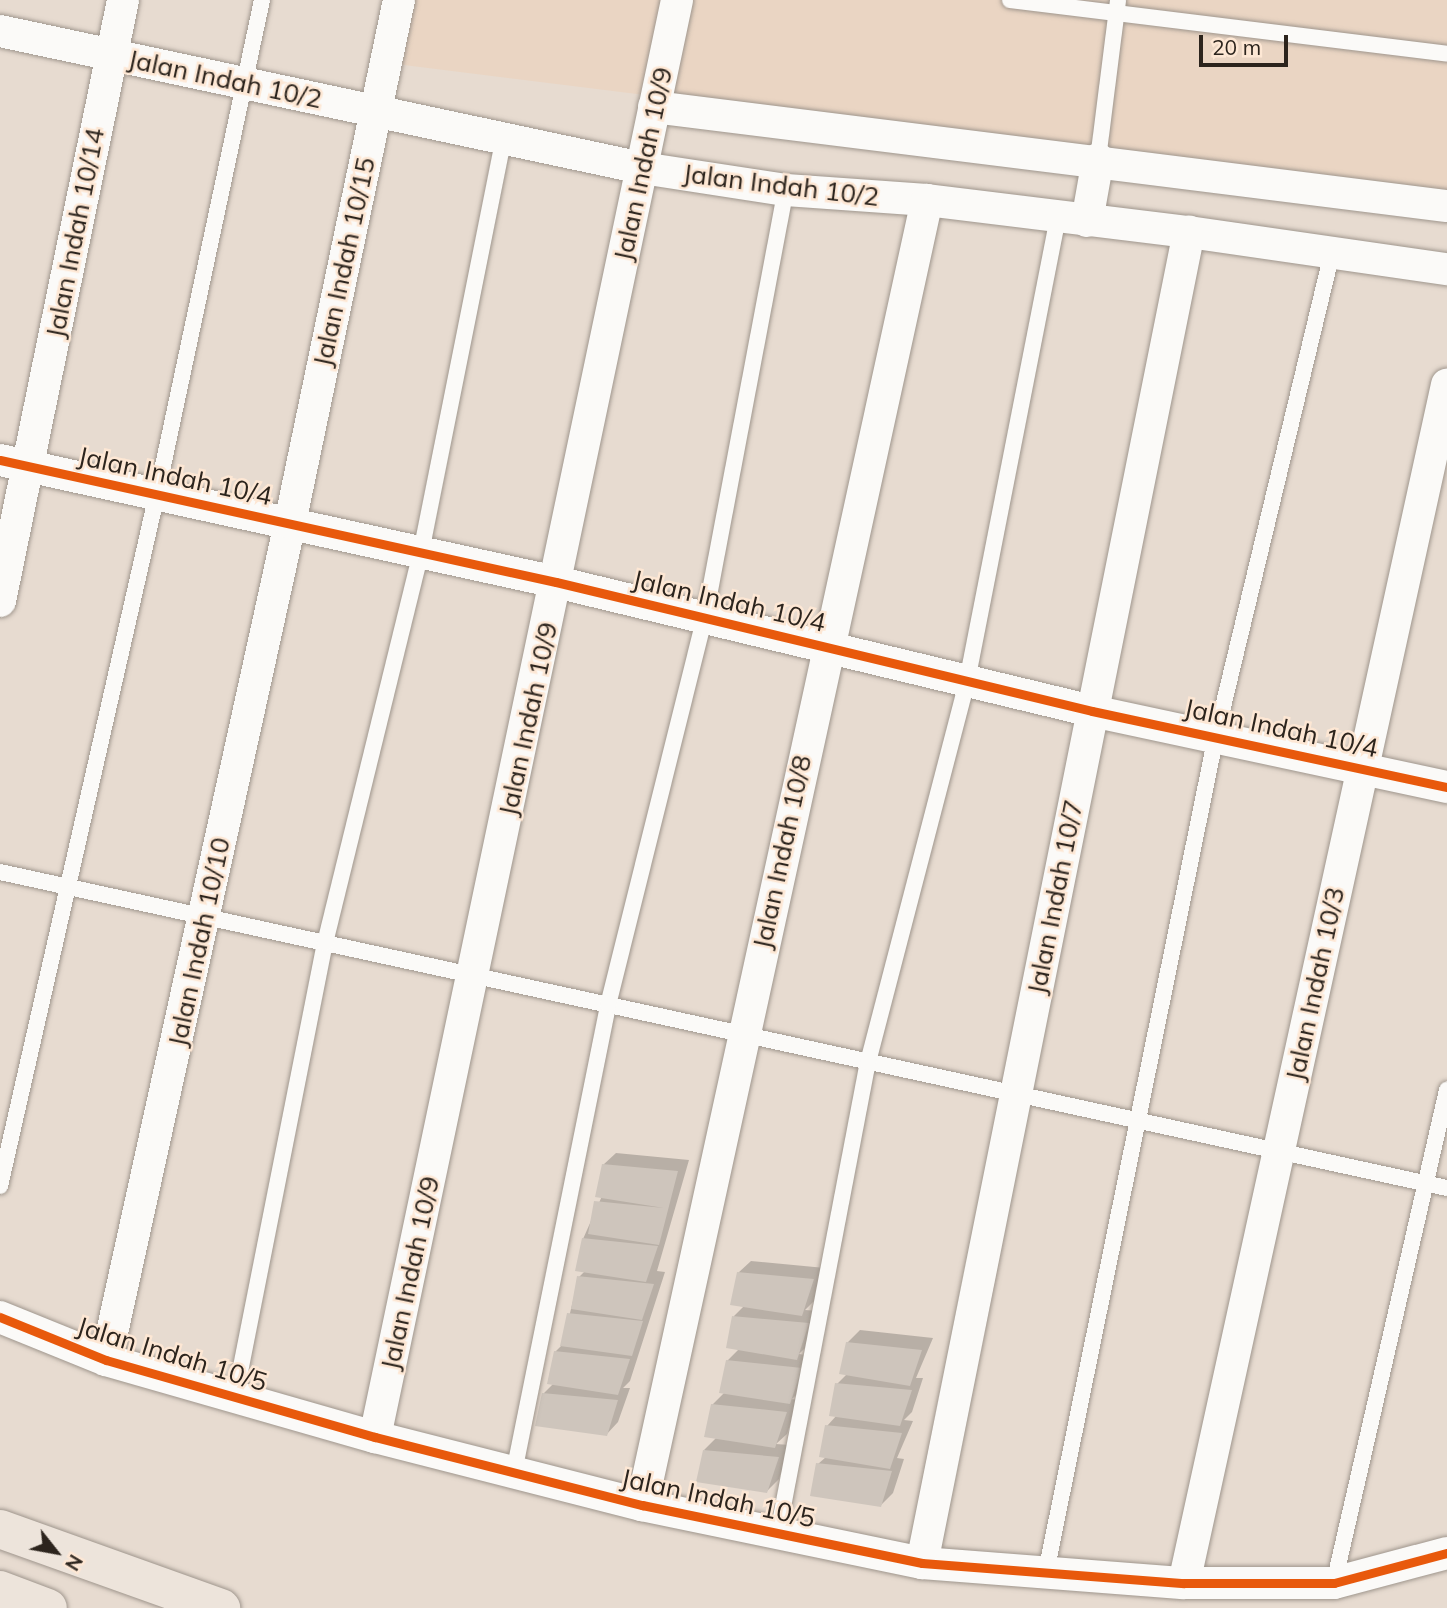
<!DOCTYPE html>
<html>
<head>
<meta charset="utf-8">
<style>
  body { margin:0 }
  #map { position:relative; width:1447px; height:1608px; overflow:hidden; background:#e7dbd0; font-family:Mulish,sans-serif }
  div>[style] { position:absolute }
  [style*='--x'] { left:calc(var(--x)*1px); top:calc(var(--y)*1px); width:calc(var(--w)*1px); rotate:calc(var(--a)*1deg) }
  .built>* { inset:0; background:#ead5c3 }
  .shadow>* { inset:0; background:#0003 }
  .building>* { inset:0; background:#cec5bc }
  .roads { filter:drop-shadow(0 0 2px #9f968d) drop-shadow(0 0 2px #9f968d) }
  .lane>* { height:16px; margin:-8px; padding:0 8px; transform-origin:8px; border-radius:8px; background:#fbfaf8 }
  .street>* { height:32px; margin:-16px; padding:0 16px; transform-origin:16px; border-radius:16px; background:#fbfaf8 }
  .highway>* { height:38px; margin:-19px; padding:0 19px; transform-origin:19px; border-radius:19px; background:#ede4db }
  .cycleway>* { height:9px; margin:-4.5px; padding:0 4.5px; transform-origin:4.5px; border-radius:4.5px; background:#e8590c }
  span { translate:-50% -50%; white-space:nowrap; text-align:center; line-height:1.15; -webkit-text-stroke:5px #fde7d4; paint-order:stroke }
  .street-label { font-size:26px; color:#2c241d }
  .north { position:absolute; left:21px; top:1517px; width:70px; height:70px; -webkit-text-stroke:5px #fde7d4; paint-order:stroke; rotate:121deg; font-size:19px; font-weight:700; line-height:28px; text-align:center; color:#2c241d }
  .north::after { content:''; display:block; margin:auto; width:24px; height:32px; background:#2c241d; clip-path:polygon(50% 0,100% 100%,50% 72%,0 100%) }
  .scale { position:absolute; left:1199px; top:35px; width:89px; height:32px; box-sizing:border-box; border:4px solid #2c241d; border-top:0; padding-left:9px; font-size:21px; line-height:24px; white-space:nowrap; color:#2c241d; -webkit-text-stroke:5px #fde7d4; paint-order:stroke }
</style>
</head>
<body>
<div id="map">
  <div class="built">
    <div style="clip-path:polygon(409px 0,1447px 0,1447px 195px,396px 64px)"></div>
  </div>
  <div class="shadow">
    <div style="clip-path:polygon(616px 1153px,689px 1160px,657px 1271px,665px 1272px,630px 1381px,623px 1388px,630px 1388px,618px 1422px,606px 1435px,543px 1394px,554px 1383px,555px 1352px,562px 1345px,579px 1277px,585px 1271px,583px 1239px,602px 1196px,603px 1165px)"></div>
    <div style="clip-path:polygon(751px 1261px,825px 1268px,814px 1301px,805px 1310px,820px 1311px,808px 1345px,799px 1354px,813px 1356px,802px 1389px,792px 1399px,798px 1400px,787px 1434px,776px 1444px,790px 1445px,779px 1479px,767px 1491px,704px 1450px,717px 1437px,712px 1405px,725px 1392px,727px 1361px,739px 1349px,734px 1316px,745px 1305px,738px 1273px)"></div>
    <div style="clip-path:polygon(860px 1330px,933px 1338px,916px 1378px,923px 1378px,912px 1412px,904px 1420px,913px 1421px,897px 1458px,904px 1459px,893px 1493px,880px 1506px,818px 1464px,826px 1457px,827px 1426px,837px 1415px,837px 1384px,847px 1374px,847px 1343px)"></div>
  </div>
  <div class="building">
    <div style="clip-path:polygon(602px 1164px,678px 1171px,659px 1245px,588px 1234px,594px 1201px,664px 1208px,595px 1197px)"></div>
    <div style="clip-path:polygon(582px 1238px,658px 1246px,646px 1282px,575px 1271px)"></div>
    <div style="clip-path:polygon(737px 1272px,814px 1279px,802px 1316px,730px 1305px)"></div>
    <div style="clip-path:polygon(577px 1276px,654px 1284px,642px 1320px,571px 1309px)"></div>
    <div style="clip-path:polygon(567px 1313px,643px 1321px,632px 1356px,560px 1346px)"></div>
    <div style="clip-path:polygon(732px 1316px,809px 1323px,797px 1360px,726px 1348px)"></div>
    <div style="clip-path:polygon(846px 1342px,922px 1350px,910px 1386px,839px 1374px)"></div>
    <div style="clip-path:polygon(554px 1351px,630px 1359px,618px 1395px,547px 1384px)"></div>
    <div style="clip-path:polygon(726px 1360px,802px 1368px,790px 1404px,719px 1393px)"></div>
    <div style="clip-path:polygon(835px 1383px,912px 1390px,900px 1426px,829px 1416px)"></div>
    <div style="clip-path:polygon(542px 1393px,618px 1400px,607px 1436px,535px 1426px)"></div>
    <div style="clip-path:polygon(711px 1404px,787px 1412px,775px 1448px,704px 1437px)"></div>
    <div style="clip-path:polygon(825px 1425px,902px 1433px,890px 1469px,819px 1457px)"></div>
    <div style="clip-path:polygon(703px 1450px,779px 1457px,767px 1493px,696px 1482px)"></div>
    <div style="clip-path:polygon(816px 1463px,892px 1471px,881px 1507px,810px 1496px)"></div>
  </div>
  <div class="roads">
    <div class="lane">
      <div style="--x:1010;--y:0;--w:440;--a:7"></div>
      <div style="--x:1098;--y:159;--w:160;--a:-82.8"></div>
      <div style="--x:0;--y:872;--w:1481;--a:12.32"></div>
      <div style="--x:0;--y:1186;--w:710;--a:-77.22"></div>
      <div style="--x:157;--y:494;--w:505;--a:-78"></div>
      <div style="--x:235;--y:1397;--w:463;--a:-78.8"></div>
      <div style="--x:325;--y:943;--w:403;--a:-76.2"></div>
      <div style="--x:421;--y:552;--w:422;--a:-78.7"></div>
      <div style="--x:514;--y:1472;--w:476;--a:-78.6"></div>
      <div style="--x:608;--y:1005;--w:400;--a:-76"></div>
      <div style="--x:705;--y:617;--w:435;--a:-79.3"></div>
      <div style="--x:778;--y:1533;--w:480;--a:-79.2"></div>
      <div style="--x:868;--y:1062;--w:394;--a:-75.4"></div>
      <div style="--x:967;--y:681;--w:472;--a:-78.9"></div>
      <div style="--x:1046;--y:1572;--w:853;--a:-78.51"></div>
      <div style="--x:1216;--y:736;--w:498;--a:-76.5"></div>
      <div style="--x:1334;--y:1583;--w:506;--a:-77.09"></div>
    </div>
    <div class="street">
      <div style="--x:0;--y:31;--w:656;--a:12.05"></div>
      <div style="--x:642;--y:168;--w:146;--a:8.7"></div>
      <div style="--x:786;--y:190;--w:141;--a:4.1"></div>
      <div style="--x:927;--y:200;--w:264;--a:7"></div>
      <div style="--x:1189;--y:232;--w:261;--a:8.2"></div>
      <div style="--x:654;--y:107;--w:799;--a:7.12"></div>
      <div style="--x:1087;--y:221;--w:63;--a:-79.9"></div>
      <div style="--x:0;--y:460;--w:569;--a:12.38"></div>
      <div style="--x:556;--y:582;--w:551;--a:13.53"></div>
      <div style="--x:1092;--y:711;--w:363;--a:12.1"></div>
      <div style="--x:0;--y:601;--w:613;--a:-78.43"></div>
      <div style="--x:0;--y:1317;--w:114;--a:22.1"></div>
      <div style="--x:106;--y:1360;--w:280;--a:16"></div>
      <div style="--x:375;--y:1437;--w:276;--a:14.3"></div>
      <div style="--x:642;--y:1505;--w:286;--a:11.7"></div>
      <div style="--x:922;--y:1563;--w:263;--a:4.4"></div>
      <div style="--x:1184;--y:1583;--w:150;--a:0"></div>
      <div style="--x:1334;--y:1583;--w:117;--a:-14.9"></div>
      <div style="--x:106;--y:1360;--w:857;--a:-77.6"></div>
      <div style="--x:290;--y:523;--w:534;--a:-78.23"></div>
      <div style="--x:375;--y:1437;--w:1468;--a:-78.13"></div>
      <div style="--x:642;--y:1505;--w:1336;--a:-77.68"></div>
      <div style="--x:922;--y:1563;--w:1358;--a:-78.66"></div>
      <div style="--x:1184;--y:1583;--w:1227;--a:-77.62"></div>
    </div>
    <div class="highway">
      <div style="--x:0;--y:1529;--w:235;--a:19.7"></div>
      <div style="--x:0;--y:1590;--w:51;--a:20.6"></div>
    </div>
  </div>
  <div class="cycleway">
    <div style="--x:0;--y:460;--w:569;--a:12.38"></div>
    <div style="--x:556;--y:582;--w:551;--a:13.53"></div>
    <div style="--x:1092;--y:711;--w:363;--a:12.1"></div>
    <div style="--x:0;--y:1317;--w:114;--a:22.1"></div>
    <div style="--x:106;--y:1360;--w:280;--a:16"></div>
    <div style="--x:375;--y:1437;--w:276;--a:14.3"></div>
    <div style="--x:642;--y:1505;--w:286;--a:11.7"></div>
    <div style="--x:922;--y:1563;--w:263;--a:4.4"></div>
    <div style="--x:1184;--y:1583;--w:150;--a:0"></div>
    <div style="--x:1334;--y:1583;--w:117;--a:-14.9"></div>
  </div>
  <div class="street-label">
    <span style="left:225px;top:79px;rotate:12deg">Jalan Indah 10/2</span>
    <span style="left:643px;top:164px;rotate:-78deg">Jalan Indah 10/9</span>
    <span style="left:781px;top:185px;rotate:7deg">Jalan Indah 10/2</span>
    <span style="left:75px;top:233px;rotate:-79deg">Jalan Indah 10/14</span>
    <span style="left:344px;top:262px;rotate:-78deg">Jalan Indah 10/15</span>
    <span style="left:175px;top:476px;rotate:12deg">Jalan Indah 10/4</span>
    <span style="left:729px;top:601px;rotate:13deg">Jalan Indah 10/4</span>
    <span style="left:528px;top:719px;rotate:-78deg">Jalan Indah 10/9</span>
    <span style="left:1281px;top:728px;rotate:12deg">Jalan Indah 10/4</span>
    <span style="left:782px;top:852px;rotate:-78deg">Jalan Indah 10/8</span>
    <span style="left:1055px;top:897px;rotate:-79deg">Jalan Indah 10/7</span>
    <span style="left:199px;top:942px;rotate:-78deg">Jalan Indah 10/10</span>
    <span style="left:1315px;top:984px;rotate:-78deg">Jalan Indah 10/3</span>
    <span style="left:410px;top:1273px;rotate:-78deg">Jalan Indah 10/9</span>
    <span style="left:172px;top:1354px;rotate:17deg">Jalan Indah 10/5</span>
    <span style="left:718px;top:1498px;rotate:12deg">Jalan Indah 10/5</span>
  </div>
  <div class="north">N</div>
  <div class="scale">20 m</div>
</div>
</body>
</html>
